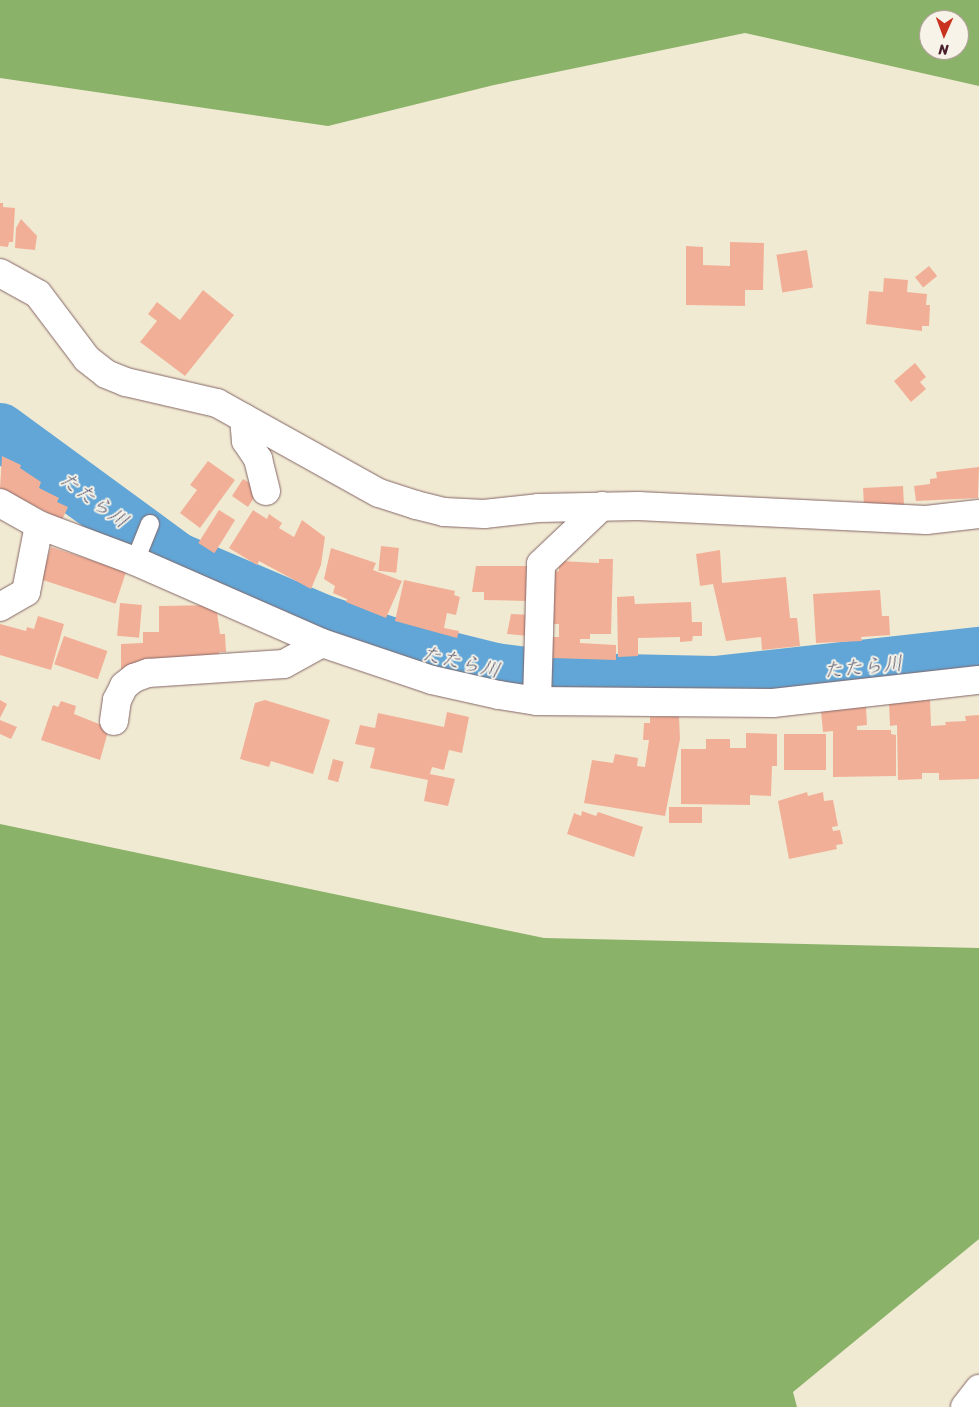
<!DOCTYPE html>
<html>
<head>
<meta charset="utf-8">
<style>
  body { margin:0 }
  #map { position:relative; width:979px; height:1407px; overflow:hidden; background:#f1ead3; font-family:Sriracha,"Klee One",sans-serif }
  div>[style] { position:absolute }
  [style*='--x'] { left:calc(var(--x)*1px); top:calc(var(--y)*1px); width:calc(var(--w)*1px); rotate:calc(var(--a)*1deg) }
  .forest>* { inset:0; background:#8ab269 }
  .river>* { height:56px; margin:-28px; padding:0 28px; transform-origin:28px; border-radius:28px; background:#61a6d7 }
  .building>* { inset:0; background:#f2af97; transform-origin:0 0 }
  .roads { filter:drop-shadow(0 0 1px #846666) drop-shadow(0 0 1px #846666) }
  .lane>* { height:18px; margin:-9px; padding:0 9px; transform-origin:9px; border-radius:9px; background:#fff }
  .street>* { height:28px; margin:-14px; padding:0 14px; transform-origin:14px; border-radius:14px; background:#fff }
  span { translate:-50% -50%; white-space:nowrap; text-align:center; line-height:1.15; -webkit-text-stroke:4px #f7f3e8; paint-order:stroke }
  .water-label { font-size:20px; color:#535570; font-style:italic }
  .north { position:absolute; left:919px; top:10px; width:50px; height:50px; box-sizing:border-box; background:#f7f3e8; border:1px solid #b29e9c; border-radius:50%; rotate:182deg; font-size:14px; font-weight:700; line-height:20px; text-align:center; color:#4a1f2b }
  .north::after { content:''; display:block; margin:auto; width:18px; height:22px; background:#c8321e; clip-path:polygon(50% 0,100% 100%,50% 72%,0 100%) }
</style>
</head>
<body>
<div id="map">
  <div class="forest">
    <div style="clip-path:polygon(evenodd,0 0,979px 0,979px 86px,745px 33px,494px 85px,328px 126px,0 78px,0 0,929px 20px,959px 20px,959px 50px,929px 50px,929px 20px)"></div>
    <div style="clip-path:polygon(0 824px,544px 938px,979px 948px,979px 1239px,793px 1392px,797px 1407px,0 1407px)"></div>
  </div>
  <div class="river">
    <div style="--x:0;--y:431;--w:218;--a:36.2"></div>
    <div style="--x:176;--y:560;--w:161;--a:23.1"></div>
    <div style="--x:324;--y:623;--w:70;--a:18.4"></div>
    <div style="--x:390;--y:645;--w:108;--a:13.9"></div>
    <div style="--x:495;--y:671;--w:81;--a:7.1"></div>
    <div style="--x:575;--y:681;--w:140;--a:1.2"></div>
    <div style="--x:715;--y:684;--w:266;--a:-6.3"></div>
  </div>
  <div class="building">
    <div style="clip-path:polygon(0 203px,3px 203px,3px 207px,15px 208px,13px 242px,9px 242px,8px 247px,0 246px)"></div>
    <div style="clip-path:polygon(21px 219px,37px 236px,35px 250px,15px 248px,16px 228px)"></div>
    <div style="clip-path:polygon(730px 242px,764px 243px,763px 290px,745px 290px,745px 306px,686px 305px,686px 246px,703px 247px,703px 265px,730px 266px)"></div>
    <div style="left:807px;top:250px;width:38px;height:31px;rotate:81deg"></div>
    <div style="left:929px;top:266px;width:13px;height:18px;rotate:51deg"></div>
    <div style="clip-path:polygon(884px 278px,908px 280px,907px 292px,927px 294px,926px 305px,930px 305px,929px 326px,922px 326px,922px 331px,866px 324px,869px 291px,883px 292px)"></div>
    <div style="clip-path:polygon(203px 290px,234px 315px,185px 376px,140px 342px,157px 321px,148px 314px,157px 302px,180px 320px)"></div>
    <div style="clip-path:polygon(915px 363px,926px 377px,920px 382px,926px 389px,911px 402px,894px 381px)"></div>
    <div style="clip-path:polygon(2px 456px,21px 465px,20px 468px,41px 482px,39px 488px,59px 498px,57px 502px,68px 507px,62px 520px,0 488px)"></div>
    <div style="clip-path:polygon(208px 461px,235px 480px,200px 528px,180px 513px,197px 490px,190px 485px)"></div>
    <div style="clip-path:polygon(979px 467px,978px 498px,916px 501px,914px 486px,930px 484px,930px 479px,937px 478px,936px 472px)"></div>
    <div style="clip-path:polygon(243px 479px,256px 487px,257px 493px,248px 507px,232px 496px)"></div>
    <div style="left:903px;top:486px;width:20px;height:40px;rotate:87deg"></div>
    <div style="left:219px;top:510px;width:19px;height:39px;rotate:32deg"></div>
    <div style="clip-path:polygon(253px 510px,267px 519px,269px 514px,282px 523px,279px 528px,294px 537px,302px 520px,325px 537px,321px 565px,311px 589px,259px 561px,257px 565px,229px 548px)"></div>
    <div style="left:381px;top:546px;width:18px;height:25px;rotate:6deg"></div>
    <div style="left:51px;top:547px;width:79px;height:34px;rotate:18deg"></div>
    <div style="clip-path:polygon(331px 548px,376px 563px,373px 570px,402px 581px,386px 618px,346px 602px,347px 599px,333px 593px,335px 586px,324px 579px)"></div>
    <div style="clip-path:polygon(720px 550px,722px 583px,786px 577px,790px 618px,797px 618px,800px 646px,762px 650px,761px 637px,726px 641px,713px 584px,700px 586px,696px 554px)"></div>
    <div style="clip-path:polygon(599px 559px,613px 559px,611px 634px,590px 634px,590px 639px,580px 639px,580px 643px,616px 645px,616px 660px,552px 658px,553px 637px,559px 637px,559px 624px,552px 624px,547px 573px,559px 571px,559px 561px,599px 563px)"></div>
    <div style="clip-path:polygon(476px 566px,528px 566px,526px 601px,484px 600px,484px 592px,472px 592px)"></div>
    <div style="clip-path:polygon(404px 580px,455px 591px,454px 595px,460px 597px,456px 615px,447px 613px,444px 628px,459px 631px,457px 638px,395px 621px)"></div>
    <div style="clip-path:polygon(880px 590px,882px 616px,889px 616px,890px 635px,861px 637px,862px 641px,816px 643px,813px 594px)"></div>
    <div style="clip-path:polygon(634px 596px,635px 604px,691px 602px,692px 622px,702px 622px,702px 636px,693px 636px,692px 641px,680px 642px,680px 637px,638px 638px,638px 656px,618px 657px,617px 597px)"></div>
    <div style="left:120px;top:603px;width:22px;height:33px;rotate:5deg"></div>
    <div style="clip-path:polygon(216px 605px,220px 634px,225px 634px,226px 652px,219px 652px,219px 659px,121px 669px,121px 644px,143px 643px,143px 632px,159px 632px,159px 606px)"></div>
    <div style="clip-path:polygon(511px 614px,532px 615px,528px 636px,507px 634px)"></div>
    <div style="clip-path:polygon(38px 616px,64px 624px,51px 670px,0 655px,0 624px,26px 631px,27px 627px,34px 629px)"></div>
    <div style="left:64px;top:636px;width:46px;height:30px;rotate:19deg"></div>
    <div style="clip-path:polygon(0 700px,7px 704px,0 718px)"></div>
    <div style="clip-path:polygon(265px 700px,330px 720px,313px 774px,271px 761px,269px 767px,240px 759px,255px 703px)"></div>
    <div style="clip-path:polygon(930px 700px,931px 726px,946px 725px,945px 722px,966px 721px,965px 716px,979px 715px,979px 779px,939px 780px,939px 773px,922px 773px,922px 779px,898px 780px,897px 725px,890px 726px,889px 702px)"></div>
    <div style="clip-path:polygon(61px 701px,76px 706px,74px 714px,109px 728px,100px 760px,41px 740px,53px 705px,58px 707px)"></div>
    <div style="clip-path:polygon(866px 707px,867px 725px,857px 726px,857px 730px,891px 730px,891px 734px,896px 735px,896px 776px,833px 777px,833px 731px,823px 732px,821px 711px)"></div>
    <div style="clip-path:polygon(447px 712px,469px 717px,462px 753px,449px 750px,444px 770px,432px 767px,430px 774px,455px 779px,448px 806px,424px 801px,428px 780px,370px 768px,375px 748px,355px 744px,360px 725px,375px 728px,378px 713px,444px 727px)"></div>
    <div style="clip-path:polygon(679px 716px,680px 739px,665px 816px,584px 803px,592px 760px,613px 763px,615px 754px,638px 758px,637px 766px,645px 767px,649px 740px,643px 740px,644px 723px,650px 723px,650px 717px)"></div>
    <div style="clip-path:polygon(0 720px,17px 727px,11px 739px,0 734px)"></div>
    <div style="clip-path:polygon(746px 733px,777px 734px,777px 766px,772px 766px,771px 796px,750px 795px,750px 805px,681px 804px,681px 749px,706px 749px,706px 739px,730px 739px,730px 748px,746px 748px)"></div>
    <div style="left:784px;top:734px;width:42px;height:36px"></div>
    <div style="left:333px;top:759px;width:11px;height:21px;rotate:15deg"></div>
    <div style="clip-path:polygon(807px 792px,808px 796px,823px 792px,824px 801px,833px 800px,838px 826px,832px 827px,833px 831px,840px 830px,843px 844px,836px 845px,837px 849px,789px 859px,778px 801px)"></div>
    <div style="left:702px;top:807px;width:16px;height:33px;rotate:90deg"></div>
    <div style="clip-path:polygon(582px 811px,596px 816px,598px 812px,643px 827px,634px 857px,567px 834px,574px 813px,581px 816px)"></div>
  </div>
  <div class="roads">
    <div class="lane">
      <div style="--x:135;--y:561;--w:40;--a:-68"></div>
    </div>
    <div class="street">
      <div style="--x:0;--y:273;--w:43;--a:28.9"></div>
      <div style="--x:38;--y:294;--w:81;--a:53"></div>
      <div style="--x:87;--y:359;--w:24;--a:38"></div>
      <div style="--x:106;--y:374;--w:22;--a:22"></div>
      <div style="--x:126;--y:382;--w:93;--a:13"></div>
      <div style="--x:217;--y:403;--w:185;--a:29.1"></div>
      <div style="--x:379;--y:493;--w:39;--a:18"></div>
      <div style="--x:416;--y:505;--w:29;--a:14"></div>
      <div style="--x:444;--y:512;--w:40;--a:2.9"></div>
      <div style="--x:484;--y:514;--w:54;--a:-6.3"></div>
      <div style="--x:538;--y:508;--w:100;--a:-1.1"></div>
      <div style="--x:638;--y:506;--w:288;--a:2.8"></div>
      <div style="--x:926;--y:520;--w:53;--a:-6.5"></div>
      <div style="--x:244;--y:418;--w:23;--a:85"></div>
      <div style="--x:246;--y:441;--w:22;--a:56"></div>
      <div style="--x:258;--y:459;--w:33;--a:76"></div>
      <div style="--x:0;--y:503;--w:45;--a:29.4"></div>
      <div style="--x:39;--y:525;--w:103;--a:20.6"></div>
      <div style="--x:135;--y:561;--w:204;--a:23.7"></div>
      <div style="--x:322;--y:643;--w:116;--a:18.6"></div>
      <div style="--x:432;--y:680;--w:69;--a:12.6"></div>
      <div style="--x:499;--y:695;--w:38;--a:9"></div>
      <div style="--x:537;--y:701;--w:236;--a:0.5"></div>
      <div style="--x:773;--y:703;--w:207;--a:-6.4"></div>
      <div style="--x:0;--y:607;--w:30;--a:-30"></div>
      <div style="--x:26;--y:592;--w:68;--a:-79"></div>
      <div style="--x:537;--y:701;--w:137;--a:-88.3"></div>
      <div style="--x:541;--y:564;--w:84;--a:-43.6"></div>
      <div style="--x:114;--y:721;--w:21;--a:-82"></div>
      <div style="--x:117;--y:700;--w:16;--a:-63"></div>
      <div style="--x:124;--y:686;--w:13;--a:-39"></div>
      <div style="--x:134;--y:678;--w:15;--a:-20"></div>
      <div style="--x:148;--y:673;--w:136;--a:-3.8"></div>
      <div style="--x:284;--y:664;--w:43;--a:-28.9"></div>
      <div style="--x:965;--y:1407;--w:23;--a:-52"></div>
    </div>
  </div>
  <div class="water-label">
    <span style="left:94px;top:500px;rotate:36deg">たたら川</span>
    <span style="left:461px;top:662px;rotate:13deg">たたら川</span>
    <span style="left:863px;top:667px;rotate:-6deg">たたら川</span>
  </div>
  <div class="north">N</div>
</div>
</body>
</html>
